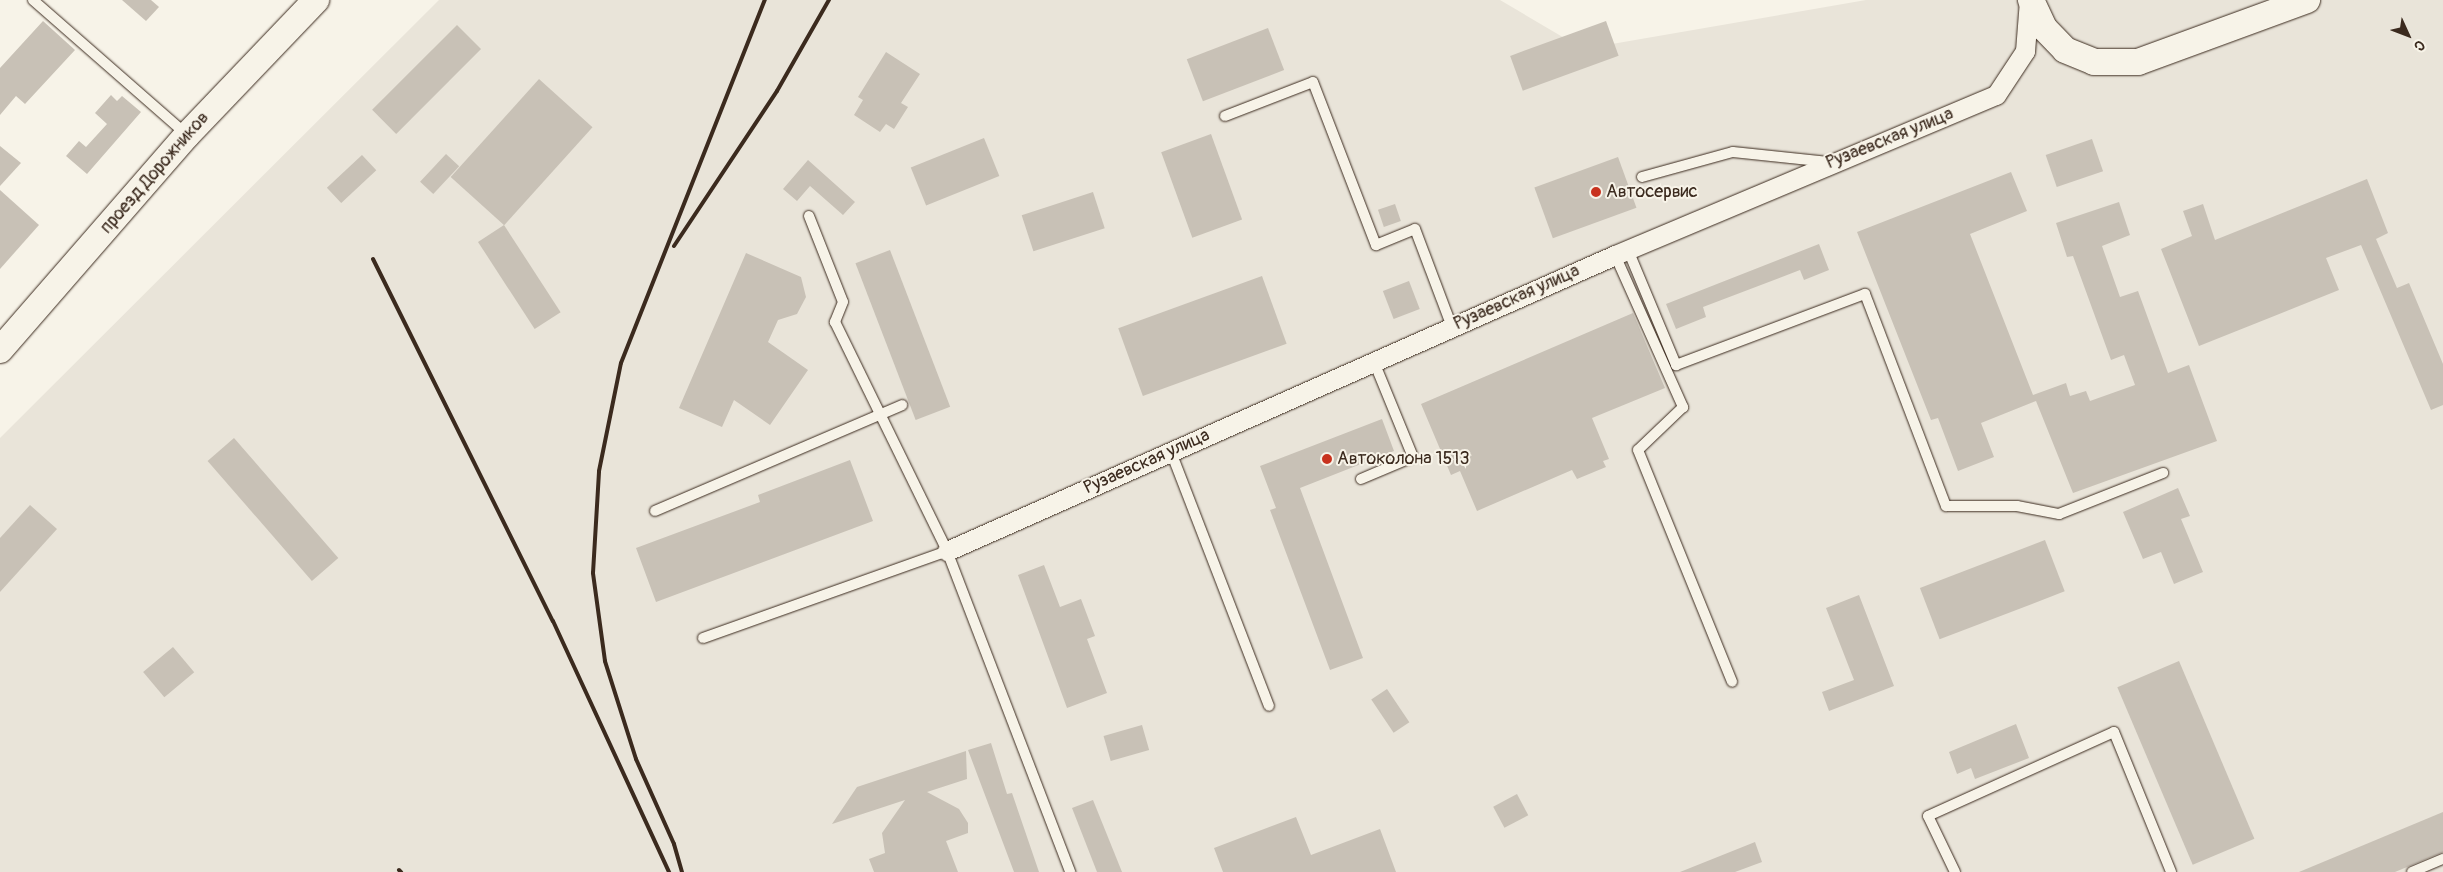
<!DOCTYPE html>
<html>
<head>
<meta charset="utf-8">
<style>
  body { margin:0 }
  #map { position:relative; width:2443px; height:872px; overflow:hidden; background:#f7f3e8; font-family:Pangolin,sans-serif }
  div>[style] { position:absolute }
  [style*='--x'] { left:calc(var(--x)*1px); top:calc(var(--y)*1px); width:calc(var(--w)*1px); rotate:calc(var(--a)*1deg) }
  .built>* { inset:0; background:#e9e4d9 }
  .building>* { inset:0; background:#c8c1b6; transform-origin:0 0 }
  .roads { filter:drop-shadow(0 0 1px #3b2a1e) drop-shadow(0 0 1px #3b2a1e) }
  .lane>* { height:10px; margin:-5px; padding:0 5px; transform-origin:5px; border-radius:5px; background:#f7f3e8 }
  .street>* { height:19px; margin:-9.5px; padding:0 9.5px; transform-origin:9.5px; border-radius:9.5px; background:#f7f3e8 }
  .secondary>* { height:26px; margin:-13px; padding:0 13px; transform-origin:13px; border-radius:13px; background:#f7f3e8 }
  .rail>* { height:4px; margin:-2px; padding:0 2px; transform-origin:2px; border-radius:2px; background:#3b2a1e }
  .dots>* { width:14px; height:14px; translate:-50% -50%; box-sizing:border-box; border:2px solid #f7f3e8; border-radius:50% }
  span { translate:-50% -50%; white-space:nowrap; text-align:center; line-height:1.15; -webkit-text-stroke:4px #f7f3e8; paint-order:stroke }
  .street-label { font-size:18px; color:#3b2a1e }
  .poi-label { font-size:18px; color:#3b2a1e }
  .left { translate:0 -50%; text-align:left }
  .north { position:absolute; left:2383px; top:10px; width:50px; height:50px; -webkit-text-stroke:4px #f7f3e8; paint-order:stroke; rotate:133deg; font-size:14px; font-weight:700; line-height:20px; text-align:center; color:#3b2a1e }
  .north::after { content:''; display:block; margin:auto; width:18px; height:22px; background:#3b2a1e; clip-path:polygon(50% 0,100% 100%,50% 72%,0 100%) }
</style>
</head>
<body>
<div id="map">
  <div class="built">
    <div style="clip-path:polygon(439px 0,1500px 0,1583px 49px,1866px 0,2443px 0,2443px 872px,0 872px,0 438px)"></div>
  </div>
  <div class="building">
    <div style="clip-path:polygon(122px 0,151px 0,159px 7px,146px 21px)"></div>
    <div style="clip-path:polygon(43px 21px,75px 50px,25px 104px,16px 96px,0 115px,0 68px)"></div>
    <div style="left:1606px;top:21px;width:37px;height:102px;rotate:70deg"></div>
    <div style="left:457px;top:25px;width:34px;height:120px;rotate:45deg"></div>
    <div style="left:1268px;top:28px;width:45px;height:87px;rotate:69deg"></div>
    <div style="clip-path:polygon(886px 52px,920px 74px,901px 103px,908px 107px,894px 129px,886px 124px,880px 132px,854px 115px,863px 100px,858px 97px)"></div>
    <div style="left:539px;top:79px;width:72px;height:132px;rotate:42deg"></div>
    <div style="clip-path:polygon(111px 95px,117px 101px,122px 96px,141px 112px,87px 174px,66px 156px,79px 141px,86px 147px,107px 124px,95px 113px)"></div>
    <div style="left:1211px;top:134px;width:91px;height:53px;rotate:70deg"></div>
    <div style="left:984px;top:138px;width:41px;height:79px;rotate:68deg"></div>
    <div style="left:2092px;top:139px;width:34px;height:49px;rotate:71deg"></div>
    <div style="clip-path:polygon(0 146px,21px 163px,0 186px)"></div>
    <div style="left:446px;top:154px;width:18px;height:38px;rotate:43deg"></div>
    <div style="left:362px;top:155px;width:21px;height:48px;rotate:47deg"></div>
    <div style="left:1618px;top:157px;width:54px;height:89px;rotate:70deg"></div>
    <div style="clip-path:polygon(808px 160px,855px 202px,843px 215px,810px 186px,797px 201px,783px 189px)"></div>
    <div style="clip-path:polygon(2011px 172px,2027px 211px,1970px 234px,2033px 395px,2066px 383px,2070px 396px,2086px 391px,2090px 401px,2135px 385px,2124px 355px,2111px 360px,2073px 256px,2067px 257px,2056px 223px,2119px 202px,2130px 235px,2102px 246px,2120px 297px,2138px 291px,2168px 373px,2189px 365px,2217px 441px,2073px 493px,2036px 401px,1981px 423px,1994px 457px,1958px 471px,1938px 418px,1931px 420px,1857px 232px)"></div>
    <div style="clip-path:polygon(2367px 179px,2388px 233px,2376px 239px,2397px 288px,2409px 283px,2443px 364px,2443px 405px,2431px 410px,2361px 245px,2326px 258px,2339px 290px,2199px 346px,2161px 249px,2192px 236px,2183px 211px,2203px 204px,2215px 240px)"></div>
    <div style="clip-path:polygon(0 190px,39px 225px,0 269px)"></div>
    <div style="left:1093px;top:192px;width:38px;height:75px;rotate:72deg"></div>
    <div style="left:1395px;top:204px;width:18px;height:18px;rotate:71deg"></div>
    <div style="left:504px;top:225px;width:104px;height:31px;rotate:57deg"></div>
    <div style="clip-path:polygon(1819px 244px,1829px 270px,1804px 280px,1800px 270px,1703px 307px,1706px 317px,1676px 329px,1666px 304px)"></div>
    <div style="left:890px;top:250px;width:168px;height:37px;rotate:69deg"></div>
    <div style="clip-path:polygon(746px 253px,801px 277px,806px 297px,797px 314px,778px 320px,768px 342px,808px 370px,770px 425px,734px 400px,722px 427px,679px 408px)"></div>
    <div style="left:1262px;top:276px;width:72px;height:153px;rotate:70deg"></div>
    <div style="left:1409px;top:281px;width:30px;height:28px;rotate:69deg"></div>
    <div style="clip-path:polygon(1633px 313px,1665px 388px,1592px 418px,1609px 459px,1603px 461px,1606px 467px,1577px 479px,1572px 470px,1477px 511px,1460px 471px,1451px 475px,1421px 404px)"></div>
    <div style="clip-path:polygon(1382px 419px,1394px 451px,1300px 488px,1363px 658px,1330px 670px,1270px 510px,1276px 508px,1260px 466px)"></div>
    <div style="left:234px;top:438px;width:159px;height:35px;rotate:49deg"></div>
    <div style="clip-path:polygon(850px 460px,873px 521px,656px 602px,636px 548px,760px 502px,758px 495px)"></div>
    <div style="clip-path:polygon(2178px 488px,2190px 516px,2181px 519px,2203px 572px,2174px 584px,2161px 552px,2143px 559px,2123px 512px)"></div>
    <div style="clip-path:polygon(30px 505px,57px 529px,0 592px,0 538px)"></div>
    <div style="left:2045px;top:540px;width:55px;height:134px;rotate:69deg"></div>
    <div style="clip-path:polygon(1044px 565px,1060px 607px,1081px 599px,1095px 636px,1087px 639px,1107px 693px,1067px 708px,1018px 575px)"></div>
    <div style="clip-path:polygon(1859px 595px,1894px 686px,1829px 711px,1822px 692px,1854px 680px,1826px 608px)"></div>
    <div style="left:173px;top:647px;width:33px;height:39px;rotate:50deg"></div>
    <div style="left:2179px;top:661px;width:193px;height:67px;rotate:67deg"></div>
    <div style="left:1387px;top:689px;width:40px;height:19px;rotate:56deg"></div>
    <div style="clip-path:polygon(2016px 724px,2029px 758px,1975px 779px,1971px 768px,1957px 774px,1949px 752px)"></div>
    <div style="left:1142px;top:725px;width:26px;height:40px;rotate:74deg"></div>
    <div style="clip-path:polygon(991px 743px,1007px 794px,1012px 793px,1039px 872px,1014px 872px,968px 750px)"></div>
    <div style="clip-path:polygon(966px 751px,967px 779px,927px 792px,959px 809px,968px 823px,968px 833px,946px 841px,958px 872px,874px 872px,869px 859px,885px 853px,882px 833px,905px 800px,832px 824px,857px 787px)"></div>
    <div style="left:1517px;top:794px;width:24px;height:27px;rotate:62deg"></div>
    <div style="clip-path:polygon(1093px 800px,1122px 872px,1097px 872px,1072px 808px)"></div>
    <div style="clip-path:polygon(2443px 812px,2443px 852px,2395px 872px,2299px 872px)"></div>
    <div style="clip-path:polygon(1296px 817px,1311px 855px,1380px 829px,1396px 872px,1223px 872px,1214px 848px)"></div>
    <div style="clip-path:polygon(1755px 842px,1762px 862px,1735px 872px,1680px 872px)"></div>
  </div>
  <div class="roads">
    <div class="lane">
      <div style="--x:33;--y:0;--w:203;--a:41.2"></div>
      <div style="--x:1225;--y:116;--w:94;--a:-21.1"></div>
      <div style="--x:1313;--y:82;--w:175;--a:68.9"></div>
      <div style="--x:1376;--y:245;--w:42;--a:-22.3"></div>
      <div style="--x:1415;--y:229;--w:105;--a:69.3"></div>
      <div style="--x:1642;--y:177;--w:94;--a:-15.4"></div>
      <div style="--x:1733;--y:152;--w:96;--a:6"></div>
      <div style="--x:809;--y:216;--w:92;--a:68.4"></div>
      <div style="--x:843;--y:302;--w:22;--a:112"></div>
      <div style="--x:835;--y:322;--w:255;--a:63.9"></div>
      <div style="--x:947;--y:551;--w:344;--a:69"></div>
      <div style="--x:1628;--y:250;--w:125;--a:67.3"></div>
      <div style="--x:1676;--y:365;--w:202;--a:-20.6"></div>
      <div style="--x:1865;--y:294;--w:227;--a:69.1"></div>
      <div style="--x:1946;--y:506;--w:71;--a:0"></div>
      <div style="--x:2017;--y:506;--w:43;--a:10.8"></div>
      <div style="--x:2059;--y:514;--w:112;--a:-21.5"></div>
      <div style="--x:1615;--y:255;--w:167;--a:65.9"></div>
      <div style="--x:1683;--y:407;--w:62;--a:136.3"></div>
      <div style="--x:1638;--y:450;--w:250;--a:67.9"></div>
      <div style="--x:1171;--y:452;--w:272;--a:68.9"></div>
      <div style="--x:1361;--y:479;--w:56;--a:-22.9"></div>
      <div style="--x:1413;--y:457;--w:103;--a:-112.3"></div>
      <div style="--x:655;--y:511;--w:269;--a:-23.2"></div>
      <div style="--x:703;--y:638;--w:259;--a:-19.6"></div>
      <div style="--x:1955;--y:872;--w:62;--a:-115.7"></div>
      <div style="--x:1928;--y:816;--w:204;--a:-24.3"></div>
      <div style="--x:2114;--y:732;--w:151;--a:67.8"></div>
      <div style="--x:2412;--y:872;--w:34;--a:-23"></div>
    </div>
    <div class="street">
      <div style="--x:947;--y:551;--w:731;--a:-23.9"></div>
      <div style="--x:1615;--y:255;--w:413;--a:-22.8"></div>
      <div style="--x:1996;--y:95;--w:53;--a:-56.6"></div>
      <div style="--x:2025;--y:51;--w:51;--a:-85.5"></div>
    </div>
    <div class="secondary">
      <div style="--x:2031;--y:0;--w:31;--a:65"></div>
      <div style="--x:2044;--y:28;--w:30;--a:46"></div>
      <div style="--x:2065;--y:50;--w:31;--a:22"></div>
      <div style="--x:2094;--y:62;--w:44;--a:0"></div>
      <div style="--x:2138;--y:62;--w:180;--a:-20.1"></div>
      <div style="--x:0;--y:350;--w:285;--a:-49"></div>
      <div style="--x:187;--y:135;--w:187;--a:-46.3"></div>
    </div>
  </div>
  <div class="rail">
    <div style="--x:674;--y:246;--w:186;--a:-56.4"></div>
    <div style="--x:777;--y:91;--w:105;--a:-60.3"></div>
    <div style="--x:373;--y:259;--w:404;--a:63.6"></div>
    <div style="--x:553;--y:621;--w:277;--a:65.2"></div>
    <div style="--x:399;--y:870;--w:3;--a:45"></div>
    <div style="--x:682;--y:872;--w:29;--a:-106"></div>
    <div style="--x:674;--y:844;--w:93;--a:-114.1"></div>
    <div style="--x:636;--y:759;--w:103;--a:-107.6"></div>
    <div style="--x:605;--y:661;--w:89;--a:-97.8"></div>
    <div style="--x:593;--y:573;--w:102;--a:-86.6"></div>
    <div style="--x:599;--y:471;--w:110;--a:-78.5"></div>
    <div style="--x:621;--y:363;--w:391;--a:-68.4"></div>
  </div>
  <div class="dots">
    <div style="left:1596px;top:192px;background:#c8321e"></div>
    <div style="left:1327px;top:459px;background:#c8321e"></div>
  </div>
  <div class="street-label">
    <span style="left:1890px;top:139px;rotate:-22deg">Рузаевская улица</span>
    <span style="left:155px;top:173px;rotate:-49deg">проезд Дорожников</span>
    <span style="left:1517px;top:298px;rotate:-24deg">Рузаевская улица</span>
    <span style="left:1147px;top:462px;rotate:-24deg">Рузаевская улица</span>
  </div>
  <div class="poi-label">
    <span class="left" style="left:1606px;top:192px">Автосервис</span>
    <span class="left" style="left:1337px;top:459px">Автоколона 1513</span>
  </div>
  <div class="north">С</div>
</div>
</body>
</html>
